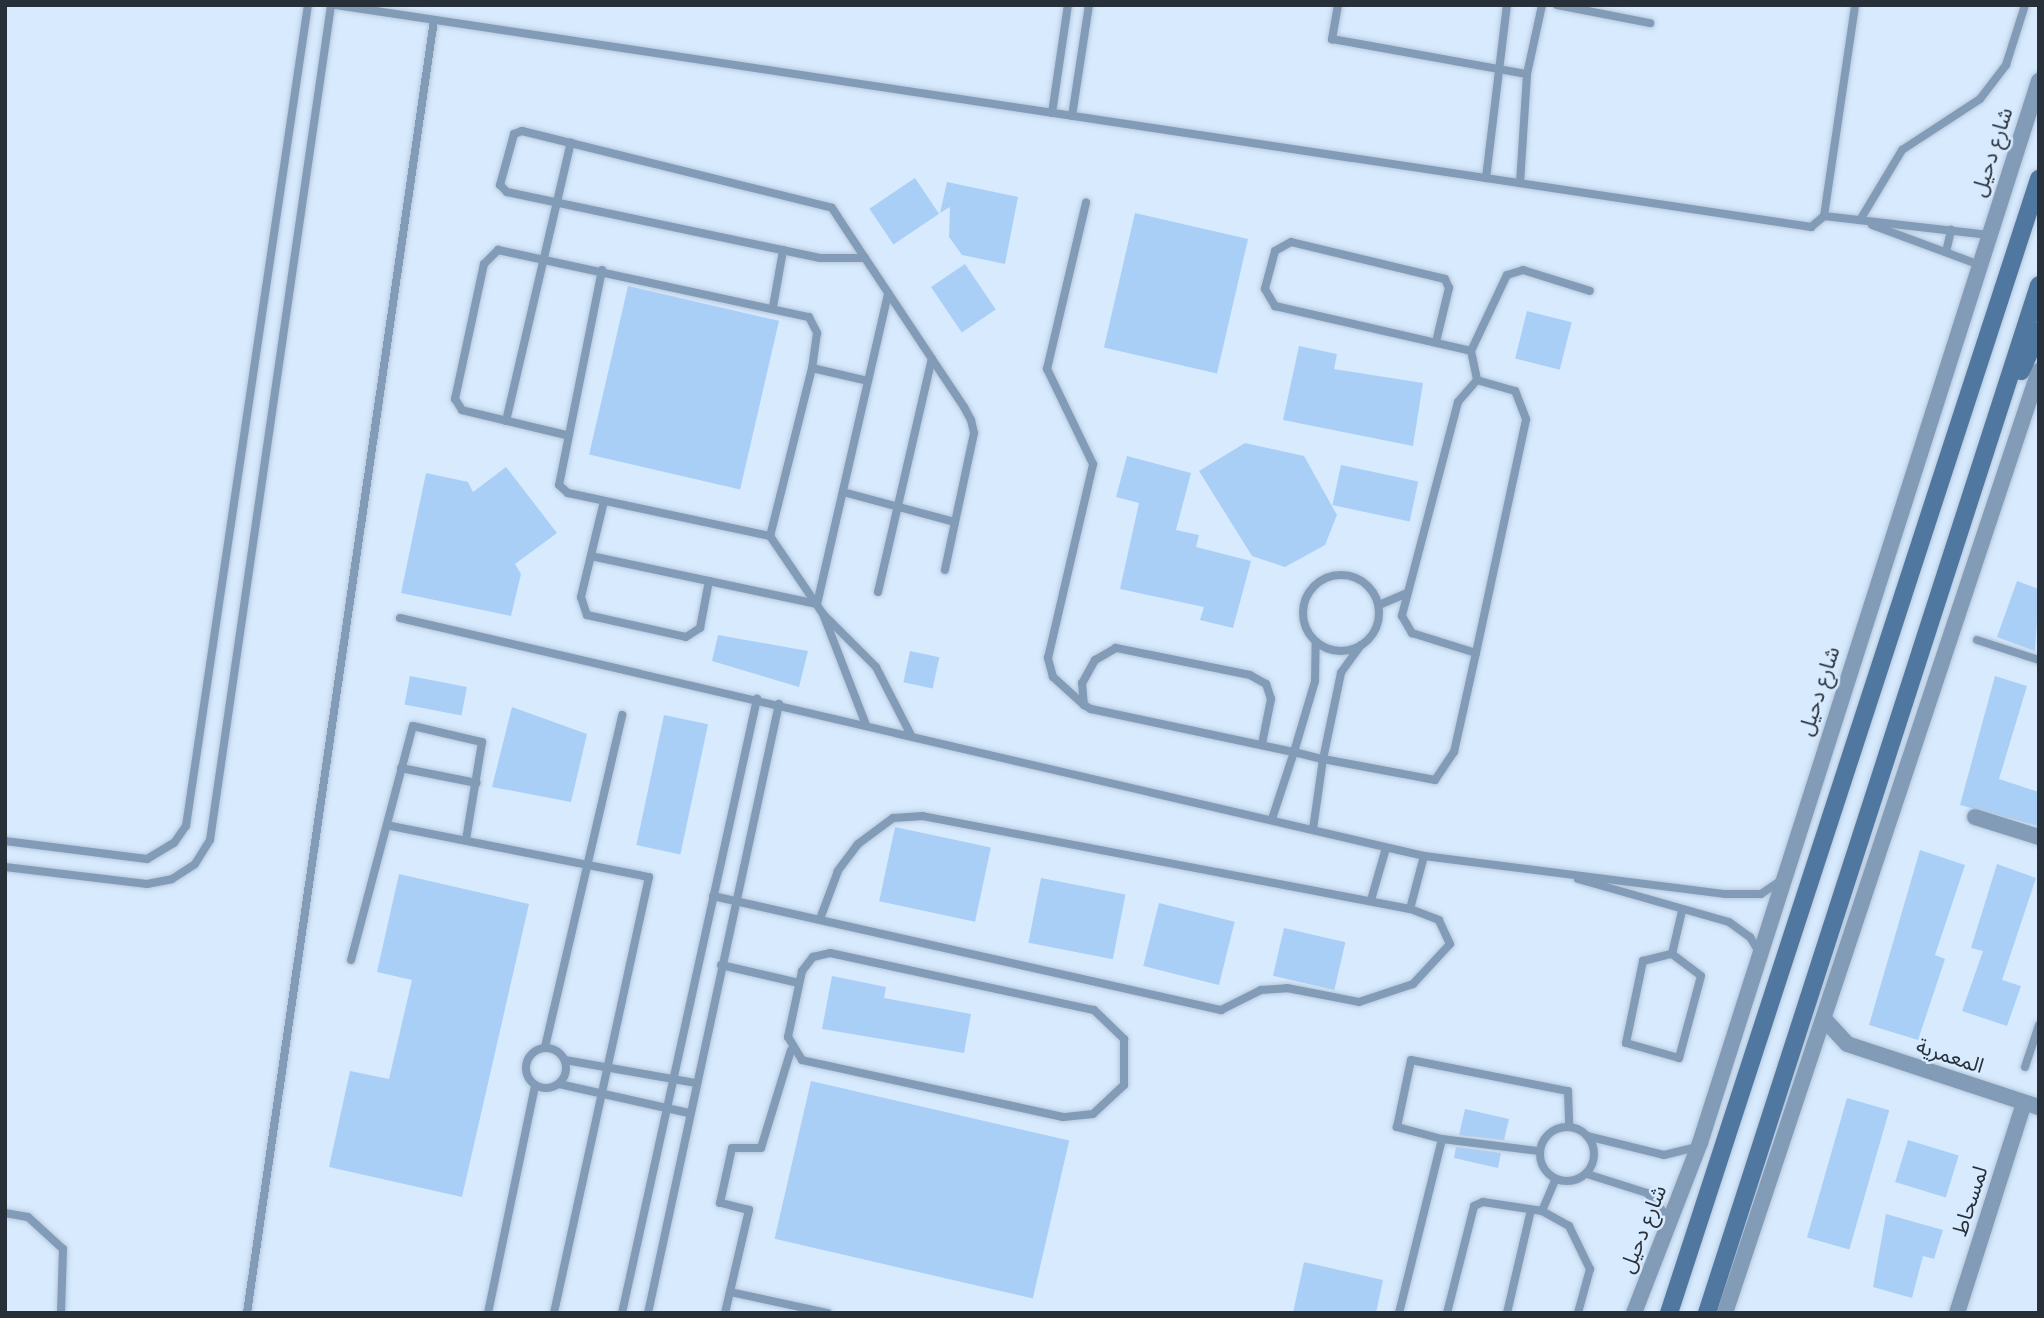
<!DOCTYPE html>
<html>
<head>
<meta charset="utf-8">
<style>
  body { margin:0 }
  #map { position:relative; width:2044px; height:1318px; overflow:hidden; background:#d7eafe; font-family:Helvetica,"Noto Sans Arabic",sans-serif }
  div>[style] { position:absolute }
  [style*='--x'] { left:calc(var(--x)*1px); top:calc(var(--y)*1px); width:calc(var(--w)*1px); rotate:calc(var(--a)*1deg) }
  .building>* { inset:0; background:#aacff7; transform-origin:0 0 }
  .roads { filter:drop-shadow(0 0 2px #b7c8db) drop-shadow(0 0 2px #b7c8db) }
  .lane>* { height:8px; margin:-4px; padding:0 4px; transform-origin:4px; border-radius:4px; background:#829cb8 }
  .lane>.ring { margin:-4px; padding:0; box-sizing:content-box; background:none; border:8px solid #829cb8; border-radius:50% }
  .street>* { height:16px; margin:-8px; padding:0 8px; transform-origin:8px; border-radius:8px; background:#829cb8 }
  .secondary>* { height:18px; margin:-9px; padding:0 9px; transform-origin:9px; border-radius:9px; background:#5077a0 }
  span { translate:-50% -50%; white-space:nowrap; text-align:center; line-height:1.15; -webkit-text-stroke:5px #d7eafe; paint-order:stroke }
  .street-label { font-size:21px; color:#272f39 }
  .frame { position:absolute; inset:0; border:7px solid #272f39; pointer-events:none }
</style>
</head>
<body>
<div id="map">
  <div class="building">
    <div style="left:915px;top:178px;width:43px;height:55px;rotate:56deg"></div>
    <div style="clip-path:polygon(947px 182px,1018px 197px,1005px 264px,962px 255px,949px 237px,950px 207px,940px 213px)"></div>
    <div style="left:1135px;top:213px;width:116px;height:138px;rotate:13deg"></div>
    <div style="left:965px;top:264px;width:55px;height:41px;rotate:56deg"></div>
    <div style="left:628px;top:286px;width:155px;height:173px;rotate:13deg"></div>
    <div style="left:1527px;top:311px;width:46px;height:49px;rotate:14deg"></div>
    <div style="clip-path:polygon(1299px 346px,1337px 354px,1334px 369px,1423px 383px,1413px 446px,1283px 420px)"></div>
    <div style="clip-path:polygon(1245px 443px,1304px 456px,1337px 515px,1325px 545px,1285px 567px,1252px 556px,1199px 471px)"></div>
    <div style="clip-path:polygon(1127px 456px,1191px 473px,1176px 530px,1199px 535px,1196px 547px,1251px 561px,1233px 628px,1200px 620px,1204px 607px,1120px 589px,1139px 503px,1116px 497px)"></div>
    <div style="left:1341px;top:465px;width:79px;height:41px;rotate:12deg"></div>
    <div style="clip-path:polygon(506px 467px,557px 533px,515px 564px,521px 574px,511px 616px,401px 593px,426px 473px,468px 482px,473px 492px)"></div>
    <div style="clip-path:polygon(2017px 581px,2039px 589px,2035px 651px,1997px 637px)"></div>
    <div style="clip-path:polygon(718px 635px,808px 651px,799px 687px,712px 661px)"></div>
    <div style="left:910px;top:651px;width:30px;height:32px;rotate:12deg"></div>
    <div style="left:410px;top:676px;width:58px;height:29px;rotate:11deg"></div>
    <div style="clip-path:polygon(1995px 676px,2027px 686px,1999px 779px,2039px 792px,2039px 826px,1960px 805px)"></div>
    <div style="clip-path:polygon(512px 707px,587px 734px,571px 802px,492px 787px)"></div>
    <div style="left:664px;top:715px;width:45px;height:133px;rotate:12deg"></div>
    <div style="left:895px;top:827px;width:98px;height:76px;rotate:12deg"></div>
    <div style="clip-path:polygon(1920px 850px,1965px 865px,1935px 955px,1945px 959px,1918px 1040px,1869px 1025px)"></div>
    <div style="clip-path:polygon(1997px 864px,2036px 878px,2002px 980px,2021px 986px,2007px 1026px,1962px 1011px,1983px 951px,1971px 948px)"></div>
    <div style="clip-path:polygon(399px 874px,529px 904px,462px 1197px,329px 1167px,350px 1071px,389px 1079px,412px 980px,377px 972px)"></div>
    <div style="left:1041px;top:878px;width:86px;height:66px;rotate:11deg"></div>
    <div style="left:1159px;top:903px;width:78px;height:65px;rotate:14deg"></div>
    <div style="left:1284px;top:928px;width:63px;height:49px;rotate:13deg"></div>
    <div style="clip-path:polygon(832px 976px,886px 987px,884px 998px,971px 1014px,964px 1053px,822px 1029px)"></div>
    <div style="left:811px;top:1081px;width:265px;height:162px;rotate:13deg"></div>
    <div style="left:1847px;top:1098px;width:44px;height:145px;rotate:16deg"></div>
    <div style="clip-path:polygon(1465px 1109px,1509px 1119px,1504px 1140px,1459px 1135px)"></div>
    <div style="left:1908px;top:1140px;width:53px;height:44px;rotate:17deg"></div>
    <div style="clip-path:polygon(1456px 1147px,1501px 1153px,1498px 1168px,1454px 1158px)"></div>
    <div style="clip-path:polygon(1886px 1214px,1943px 1230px,1934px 1259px,1923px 1256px,1912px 1298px,1873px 1287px)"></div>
    <div style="clip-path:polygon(1304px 1262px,1383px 1280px,1376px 1313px,1293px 1313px)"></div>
  </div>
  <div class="roads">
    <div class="lane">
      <div style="--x:336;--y:5;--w:1492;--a:8.56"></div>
      <div style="--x:1811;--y:227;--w:17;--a:-40"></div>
      <div style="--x:1824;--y:216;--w:213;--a:-81.6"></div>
      <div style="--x:1338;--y:5;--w:35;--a:100"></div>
      <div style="--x:1332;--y:39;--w:198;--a:10.2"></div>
      <div style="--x:1557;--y:5;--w:95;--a:11"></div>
      <div style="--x:1052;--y:113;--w:109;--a:-81.6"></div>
      <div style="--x:1072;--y:116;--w:112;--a:-81.3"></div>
      <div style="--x:1486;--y:178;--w:174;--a:-83.1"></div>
      <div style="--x:1520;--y:183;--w:109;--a:-86.3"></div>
      <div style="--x:1527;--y:74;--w:71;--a:-77.7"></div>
      <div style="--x:1824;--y:216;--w:166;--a:6.6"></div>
      <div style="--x:1860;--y:220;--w:82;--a:-59"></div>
      <div style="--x:1902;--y:150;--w:93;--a:-33.2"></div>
      <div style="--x:1980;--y:99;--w:43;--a:-52.6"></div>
      <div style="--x:2006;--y:65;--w:63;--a:-72.4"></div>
      <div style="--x:1872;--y:225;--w:115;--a:20.3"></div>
      <div style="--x:1946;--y:252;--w:23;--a:-77"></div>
      <div style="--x:865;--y:258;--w:45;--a:180"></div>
      <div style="--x:820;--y:258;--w:320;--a:-168.1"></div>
      <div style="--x:507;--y:192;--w:10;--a:-135"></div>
      <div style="--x:500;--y:185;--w:53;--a:-74.6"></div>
      <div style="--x:514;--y:134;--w:9;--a:-21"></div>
      <div style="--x:522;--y:131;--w:319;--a:13.9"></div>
      <div style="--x:832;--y:208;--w:60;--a:56.6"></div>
      <div style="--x:865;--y:258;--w:121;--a:56.4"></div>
      <div style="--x:932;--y:359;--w:58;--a:56.3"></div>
      <div style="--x:964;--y:407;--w:15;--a:62"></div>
      <div style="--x:971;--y:420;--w:13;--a:77"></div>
      <div style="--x:974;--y:433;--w:140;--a:102"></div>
      <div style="--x:602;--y:270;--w:219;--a:101.3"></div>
      <div style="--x:559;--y:485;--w:12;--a:42"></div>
      <div style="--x:568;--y:493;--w:207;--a:12"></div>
      <div style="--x:770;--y:536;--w:94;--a:55.8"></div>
      <div style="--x:823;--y:614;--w:119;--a:68.8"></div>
      <div style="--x:773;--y:307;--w:58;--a:-80"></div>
      <div style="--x:1436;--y:342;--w:56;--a:-76.5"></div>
      <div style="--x:1449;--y:288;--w:10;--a:-114"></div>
      <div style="--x:1445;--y:279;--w:158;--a:-166.5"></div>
      <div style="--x:1291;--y:242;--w:18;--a:151"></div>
      <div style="--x:1275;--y:251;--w:39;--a:105"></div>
      <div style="--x:1265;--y:289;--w:20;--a:60"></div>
      <div style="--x:1275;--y:306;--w:201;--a:12.9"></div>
      <div style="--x:1471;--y:351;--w:30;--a:78"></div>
      <div style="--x:1471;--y:351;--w:84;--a:-64.7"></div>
      <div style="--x:1507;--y:275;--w:17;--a:-17"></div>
      <div style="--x:1523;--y:270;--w:70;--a:17.4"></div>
      <div style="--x:812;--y:368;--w:57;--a:13.1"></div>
      <div style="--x:506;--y:421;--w:286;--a:-76.9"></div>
      <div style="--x:566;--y:435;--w:107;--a:-166.5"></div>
      <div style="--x:462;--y:410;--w:13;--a:-122"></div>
      <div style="--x:455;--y:399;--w:138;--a:-77.9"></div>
      <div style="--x:484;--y:264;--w:20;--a:-45"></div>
      <div style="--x:498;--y:250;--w:318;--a:12.2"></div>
      <div style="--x:809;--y:317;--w:18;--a:63"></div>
      <div style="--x:817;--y:333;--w:35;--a:98"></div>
      <div style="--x:812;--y:368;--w:173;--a:104"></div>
      <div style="--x:843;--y:492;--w:116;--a:15"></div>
      <div style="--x:604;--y:501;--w:99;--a:103.5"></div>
      <div style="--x:581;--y:597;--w:19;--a:72"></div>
      <div style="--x:587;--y:615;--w:101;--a:12.5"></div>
      <div style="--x:686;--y:637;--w:17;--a:-33"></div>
      <div style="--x:700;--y:628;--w:48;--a:-79.2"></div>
      <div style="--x:591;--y:556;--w:231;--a:12"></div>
      <div style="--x:817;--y:604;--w:319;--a:-77.1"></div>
      <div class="ring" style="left:1303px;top:575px;width:68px;height:68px"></div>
      <div style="--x:878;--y:592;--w:239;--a:-77"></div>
      <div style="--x:1379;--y:605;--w:30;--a:-23"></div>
      <div style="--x:823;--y:614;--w:75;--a:45"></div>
      <div style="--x:876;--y:667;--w:76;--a:62.8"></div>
      <div style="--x:400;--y:618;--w:1051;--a:13.08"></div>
      <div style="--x:1424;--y:856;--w:304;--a:7.2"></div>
      <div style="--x:1726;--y:894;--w:35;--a:0"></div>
      <div style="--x:1761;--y:894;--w:23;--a:-34"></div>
      <div style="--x:1977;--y:640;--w:65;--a:17.9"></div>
      <div style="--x:1361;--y:645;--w:34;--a:126"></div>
      <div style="--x:1341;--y:673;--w:88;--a:101.8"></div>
      <div style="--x:1323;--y:759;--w:114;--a:10.6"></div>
      <div style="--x:1435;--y:780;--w:34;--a:-56"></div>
      <div style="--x:1454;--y:752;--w:101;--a:-77.5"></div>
      <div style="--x:1476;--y:653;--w:239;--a:-77.9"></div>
      <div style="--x:1526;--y:419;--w:30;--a:-111"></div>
      <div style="--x:1515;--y:391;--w:40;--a:-164"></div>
      <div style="--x:1477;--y:380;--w:29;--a:131"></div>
      <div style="--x:1458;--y:402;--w:221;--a:104.7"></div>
      <div style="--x:1402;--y:616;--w:20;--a:60"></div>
      <div style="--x:1412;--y:633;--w:67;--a:17.4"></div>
      <div style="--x:1084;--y:705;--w:42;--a:-137.9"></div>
      <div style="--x:1053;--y:677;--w:20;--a:-105"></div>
      <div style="--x:1048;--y:658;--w:199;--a:-76.9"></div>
      <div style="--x:1093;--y:464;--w:106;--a:-115.8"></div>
      <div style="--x:1047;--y:369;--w:171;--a:-76.8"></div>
      <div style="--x:1262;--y:744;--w:46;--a:-78.7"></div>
      <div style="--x:1271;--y:699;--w:16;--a:-108"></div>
      <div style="--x:1266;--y:684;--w:18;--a:-151"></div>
      <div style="--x:1250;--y:675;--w:137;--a:-168.6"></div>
      <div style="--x:1116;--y:648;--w:24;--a:150"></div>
      <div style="--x:1095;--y:660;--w:26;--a:119"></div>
      <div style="--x:1082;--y:683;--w:22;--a:85"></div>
      <div style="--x:1084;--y:705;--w:8;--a:30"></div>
      <div style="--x:1091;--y:709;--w:208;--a:12"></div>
      <div style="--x:1294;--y:752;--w:74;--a:-73.5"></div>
      <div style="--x:1315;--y:681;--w:39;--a:-89"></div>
      <div style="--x:401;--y:768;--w:77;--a:11.2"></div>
      <div style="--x:1272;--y:819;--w:71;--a:-71.8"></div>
      <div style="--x:1294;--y:752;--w:30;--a:14"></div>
      <div style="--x:1323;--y:759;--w:71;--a:98.1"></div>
      <div style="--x:391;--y:826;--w:263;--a:11.2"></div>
      <div style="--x:649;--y:877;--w:446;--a:102.3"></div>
      <div style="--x:5;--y:841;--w:143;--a:7.2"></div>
      <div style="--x:147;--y:859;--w:31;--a:-31"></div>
      <div style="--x:174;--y:843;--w:21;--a:-55"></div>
      <div style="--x:186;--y:826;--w:830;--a:-81.55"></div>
      <div style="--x:5;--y:867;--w:143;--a:6.8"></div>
      <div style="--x:147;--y:884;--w:25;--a:-11"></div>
      <div style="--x:172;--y:879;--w:27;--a:-33"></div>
      <div style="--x:195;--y:864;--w:28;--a:-58"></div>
      <div style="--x:210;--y:840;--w:844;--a:-81.75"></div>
      <div style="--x:1578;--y:879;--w:157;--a:15.9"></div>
      <div style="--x:1729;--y:922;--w:26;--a:36"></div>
      <div style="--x:1750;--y:937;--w:17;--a:59"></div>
      <div style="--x:713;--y:896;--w:521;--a:12.65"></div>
      <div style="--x:1221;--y:1010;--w:45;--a:-26.6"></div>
      <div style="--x:1261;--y:990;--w:26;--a:-4"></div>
      <div style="--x:1287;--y:988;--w:73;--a:11"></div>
      <div style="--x:1359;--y:1002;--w:57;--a:-18.4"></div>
      <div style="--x:1413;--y:984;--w:54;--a:-47.2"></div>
      <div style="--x:1450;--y:944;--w:26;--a:-115"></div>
      <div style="--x:1439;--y:920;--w:31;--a:-159"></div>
      <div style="--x:1410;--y:909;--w:496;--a:-169.2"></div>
      <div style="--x:923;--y:816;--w:30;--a:176"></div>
      <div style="--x:893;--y:818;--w:44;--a:143.4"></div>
      <div style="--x:858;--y:844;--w:34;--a:127"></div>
      <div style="--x:838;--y:871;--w:51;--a:110.6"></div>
      <div style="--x:1371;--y:900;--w:54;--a:-73.9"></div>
      <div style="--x:1410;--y:909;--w:55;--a:-75.2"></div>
      <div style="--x:830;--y:953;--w:270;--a:12.2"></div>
      <div style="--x:1094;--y:1010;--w:42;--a:44"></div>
      <div style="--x:1124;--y:1039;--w:46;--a:90"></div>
      <div style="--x:1124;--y:1085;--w:42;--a:136.9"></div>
      <div style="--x:1093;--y:1114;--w:30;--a:174"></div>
      <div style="--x:1063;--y:1117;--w:267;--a:-167.7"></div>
      <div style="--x:802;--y:1060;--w:27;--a:-121"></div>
      <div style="--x:788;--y:1037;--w:67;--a:-78"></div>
      <div style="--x:802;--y:971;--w:18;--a:-52"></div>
      <div style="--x:813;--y:957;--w:17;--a:-13"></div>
      <div style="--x:1672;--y:954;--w:36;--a:37"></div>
      <div style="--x:1701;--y:976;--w:85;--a:105"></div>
      <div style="--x:1679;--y:1058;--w:55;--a:-164.2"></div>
      <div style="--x:1626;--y:1043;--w:84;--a:-78.3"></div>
      <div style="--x:1643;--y:961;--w:30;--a:-14"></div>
      <div style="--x:1672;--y:954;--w:44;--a:-76.9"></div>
      <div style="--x:351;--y:960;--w:242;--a:-75.2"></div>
      <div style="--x:413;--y:726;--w:71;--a:13.1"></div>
      <div style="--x:482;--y:742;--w:99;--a:99.3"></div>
      <div style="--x:721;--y:965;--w:80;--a:13"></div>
      <div style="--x:545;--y:1047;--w:341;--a:-76.9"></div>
      <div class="ring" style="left:526px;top:1048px;width:32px;height:32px"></div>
      <div style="--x:565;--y:1060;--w:132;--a:10"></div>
      <div style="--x:2025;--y:1067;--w:44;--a:-71.6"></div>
      <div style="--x:559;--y:1084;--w:133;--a:12.6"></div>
      <div class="ring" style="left:1540px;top:1127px;width:46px;height:46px"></div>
      <div style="--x:1587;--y:1136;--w:79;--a:13.9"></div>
      <div style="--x:1664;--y:1155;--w:32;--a:-14"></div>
      <div style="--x:1442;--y:1139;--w:98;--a:7.1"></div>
      <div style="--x:1587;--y:1174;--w:63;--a:17.6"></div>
      <div style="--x:1647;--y:1193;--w:35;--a:49"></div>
      <div style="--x:1542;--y:1211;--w:34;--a:-67"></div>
      <div style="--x:5;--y:1213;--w:23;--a:10"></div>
      <div style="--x:28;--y:1217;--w:47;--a:42.4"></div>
      <div style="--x:63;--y:1249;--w:64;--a:91.8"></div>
      <div style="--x:730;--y:1292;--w:100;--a:12.1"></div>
      <div style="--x:247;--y:1313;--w:1306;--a:-81.77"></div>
      <div style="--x:488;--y:1313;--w:232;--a:-78.3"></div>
      <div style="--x:622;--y:1313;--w:629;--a:-77.6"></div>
      <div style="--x:648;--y:1313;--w:623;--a:-77.86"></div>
      <div style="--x:725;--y:1313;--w:106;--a:-76.9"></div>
      <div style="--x:749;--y:1210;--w:30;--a:-166"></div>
      <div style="--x:720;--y:1203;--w:56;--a:-77.7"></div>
      <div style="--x:732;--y:1148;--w:29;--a:0"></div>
      <div style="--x:761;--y:1148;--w:102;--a:-73"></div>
      <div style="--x:1399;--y:1313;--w:179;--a:-76.1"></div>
      <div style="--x:1442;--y:1139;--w:47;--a:-165.1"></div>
      <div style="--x:1397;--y:1127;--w:68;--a:-78.2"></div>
      <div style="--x:1411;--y:1060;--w:160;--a:11.2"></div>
      <div style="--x:1568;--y:1091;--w:36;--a:88"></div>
      <div style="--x:1447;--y:1313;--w:110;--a:-75.8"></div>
      <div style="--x:1474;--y:1206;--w:10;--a:-24"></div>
      <div style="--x:1483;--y:1202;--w:60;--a:8.7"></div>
      <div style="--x:1542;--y:1211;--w:31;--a:29"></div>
      <div style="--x:1569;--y:1226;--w:48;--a:64"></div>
      <div style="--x:1590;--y:1269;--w:46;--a:105.3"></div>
      <div style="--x:1507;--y:1313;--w:102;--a:-76.9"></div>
    </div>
    <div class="street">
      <div style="--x:1975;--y:817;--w:67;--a:17.4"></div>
      <div style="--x:1824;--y:1019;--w:34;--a:47"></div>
      <div style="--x:1847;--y:1044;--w:202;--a:18.2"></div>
      <div style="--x:1634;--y:1313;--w:182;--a:-68.8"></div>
      <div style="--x:1700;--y:1143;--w:1115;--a:-72.3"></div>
      <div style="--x:1725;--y:1313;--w:993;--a:-71.57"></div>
      <div style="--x:1957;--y:1313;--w:220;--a:-72.3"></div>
    </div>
    <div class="secondary">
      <div style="--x:2021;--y:371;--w:44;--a:-65.8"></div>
      <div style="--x:1669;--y:1313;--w:1193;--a:-71.93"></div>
      <div style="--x:1707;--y:1313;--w:1080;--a:-72.1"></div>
    </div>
  </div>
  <div class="street-label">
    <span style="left:1992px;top:152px;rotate:-72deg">شارع دحيل</span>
    <span style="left:1819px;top:691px;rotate:-72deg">شارع دحيل</span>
    <span style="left:1950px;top:1056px;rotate:18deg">المعمرية</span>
    <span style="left:1970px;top:1201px;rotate:-72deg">لمسحاط</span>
    <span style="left:1643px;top:1229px;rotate:-68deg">شارع دحيل</span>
  </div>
  <div class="frame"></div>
</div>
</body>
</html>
